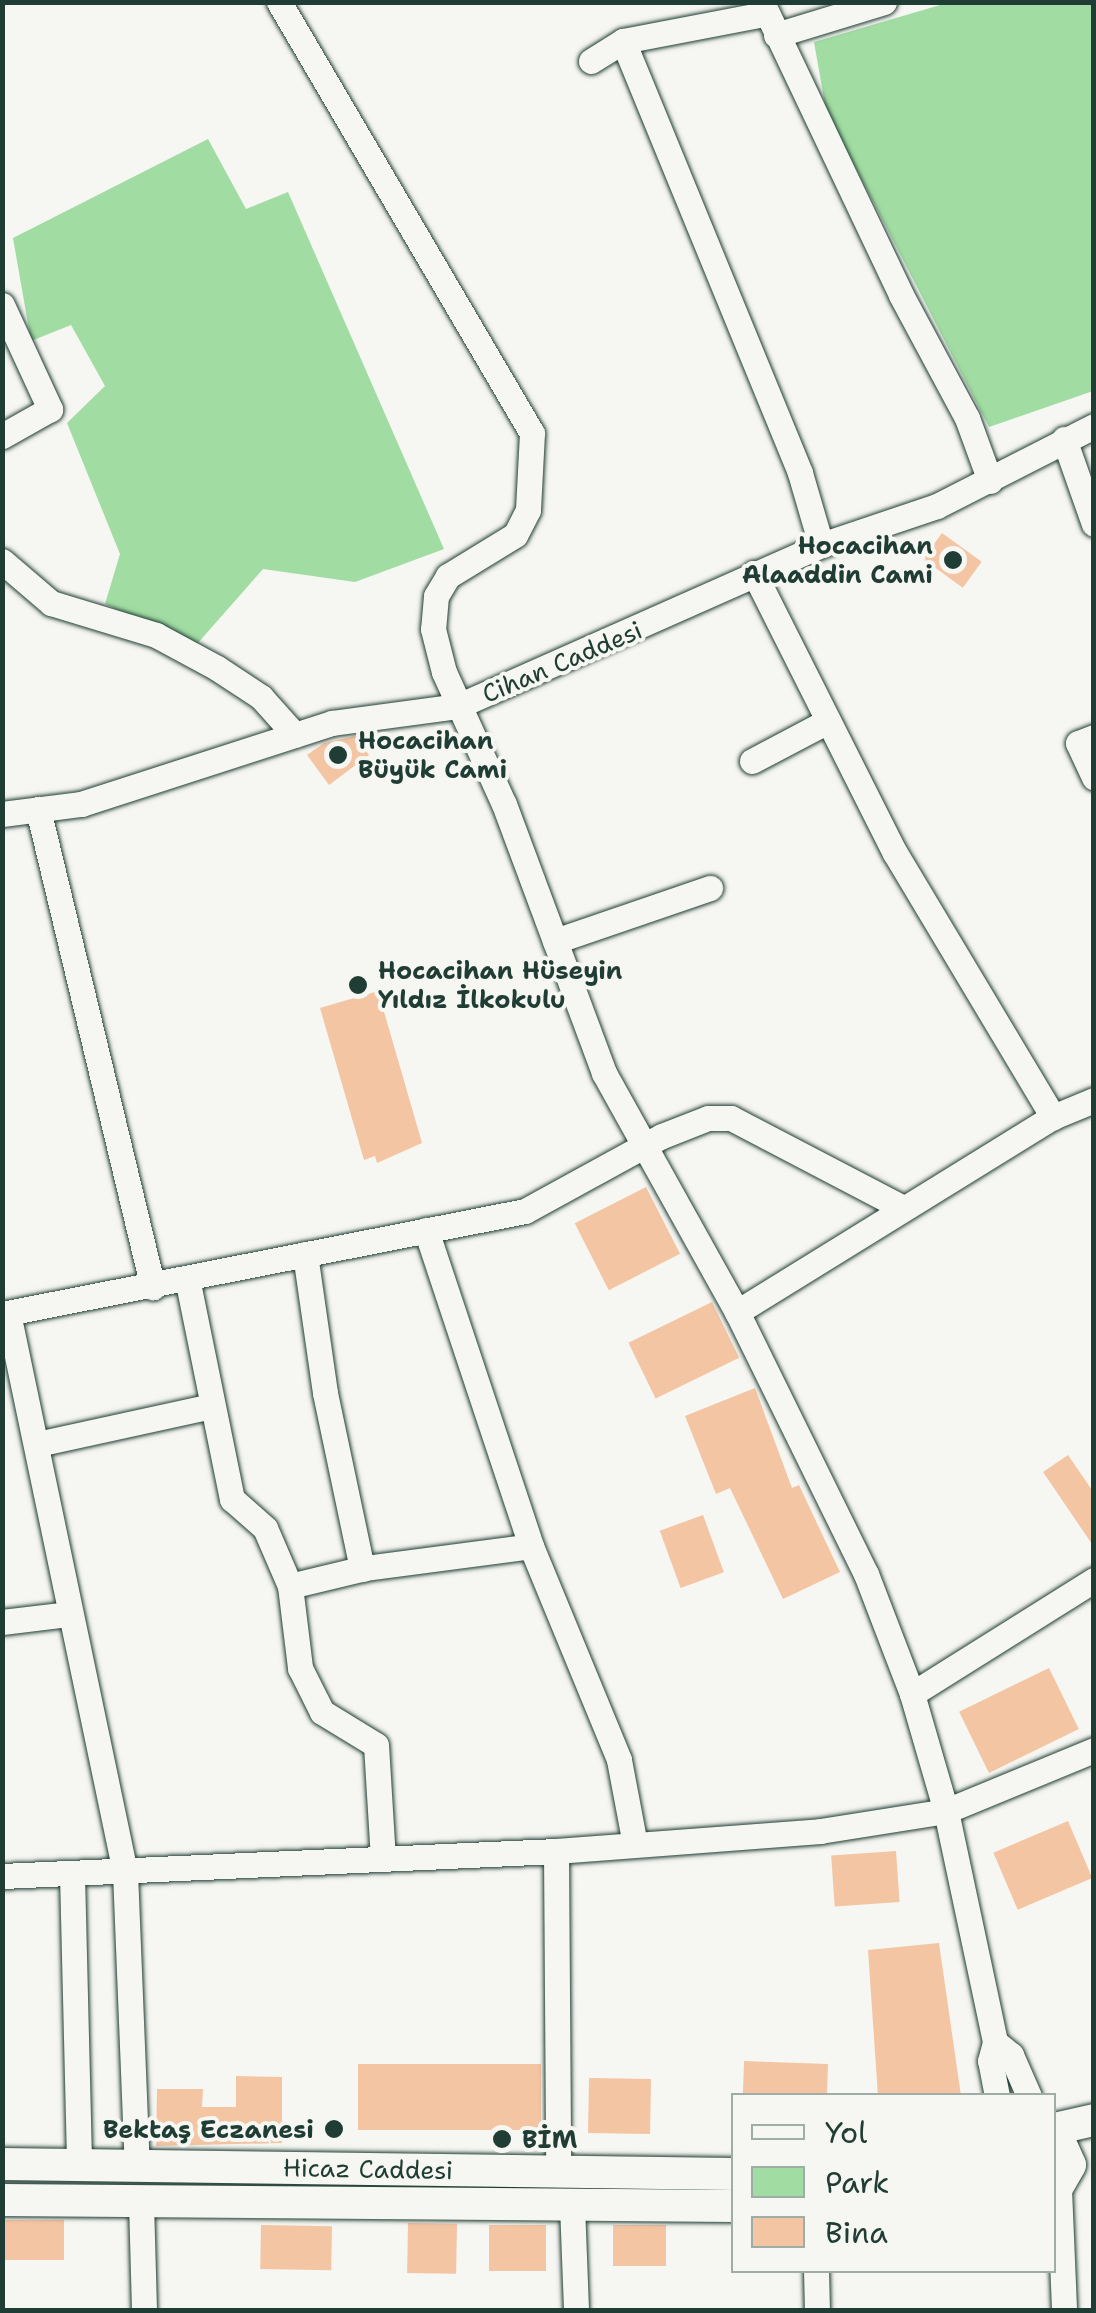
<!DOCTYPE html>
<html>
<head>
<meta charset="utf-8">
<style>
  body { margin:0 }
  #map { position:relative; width:1096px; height:2313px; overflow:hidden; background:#f6f6f2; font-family:"Shantell Sans",sans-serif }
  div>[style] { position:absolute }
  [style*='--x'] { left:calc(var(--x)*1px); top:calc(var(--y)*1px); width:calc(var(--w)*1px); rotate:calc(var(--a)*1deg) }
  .green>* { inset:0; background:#a1dca2 }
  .building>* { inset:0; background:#f4c5a3; transform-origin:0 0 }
  .roads { filter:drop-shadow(0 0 2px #1f3d34) drop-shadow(0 0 2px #1f3d34) }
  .minor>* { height:25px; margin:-12.5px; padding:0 12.5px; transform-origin:12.5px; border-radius:12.5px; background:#f6f6f2 }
  .major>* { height:32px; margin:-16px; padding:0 16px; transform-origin:16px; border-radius:16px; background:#f6f6f2 }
  .dots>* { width:28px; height:28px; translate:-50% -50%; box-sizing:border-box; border:5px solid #f6f6f2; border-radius:50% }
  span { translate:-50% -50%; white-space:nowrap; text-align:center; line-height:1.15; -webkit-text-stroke:8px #f6f6f2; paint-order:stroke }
  .poi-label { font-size:25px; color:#1f3d34; font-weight:700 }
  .right { translate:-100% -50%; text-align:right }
  .left { translate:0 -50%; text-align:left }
  .street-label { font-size:25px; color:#1f3d34 }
  .frame { position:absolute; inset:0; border:5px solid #1f3d34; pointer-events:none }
  .legend { position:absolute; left:731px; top:2093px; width:325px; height:180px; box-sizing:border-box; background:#f6f6f2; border:2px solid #a0aca6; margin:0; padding:12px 18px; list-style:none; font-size:30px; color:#1f3d34 }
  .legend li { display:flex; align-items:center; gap:20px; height:50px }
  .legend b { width:50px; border:2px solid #a0aca6 }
</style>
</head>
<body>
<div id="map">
  <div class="green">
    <div style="clip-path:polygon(947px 3px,1093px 3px,1093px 391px,989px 427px,826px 110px,814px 42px)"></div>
    <div style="clip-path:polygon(208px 139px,246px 209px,288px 192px,444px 549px,355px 582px,263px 569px,197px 644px,105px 604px,120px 554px,67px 423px,105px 386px,71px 325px,31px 341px,13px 238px)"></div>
  </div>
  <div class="building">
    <div style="left:942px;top:533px;width:49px;height:32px;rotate:36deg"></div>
    <div style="clip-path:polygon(355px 736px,369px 755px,329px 785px,307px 755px,324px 743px)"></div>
    <div style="clip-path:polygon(378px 991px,422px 1143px,377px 1163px,375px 1156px,364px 1160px,320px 1008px)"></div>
    <div style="left:646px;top:1187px;width:75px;height:80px;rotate:63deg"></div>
    <div style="left:712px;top:1302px;width:62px;height:93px;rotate:64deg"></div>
    <div style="clip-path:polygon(755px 1388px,792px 1488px,799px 1485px,840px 1572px,783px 1599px,730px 1488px,716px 1494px,685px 1416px)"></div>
    <div style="clip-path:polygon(1068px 1455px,1094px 1493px,1094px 1547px,1043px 1472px)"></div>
    <div style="left:703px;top:1515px;width:61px;height:46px;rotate:70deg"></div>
    <div style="left:1049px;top:1668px;width:68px;height:100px;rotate:64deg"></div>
    <div style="left:1068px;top:1821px;width:62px;height:81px;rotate:67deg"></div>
    <div style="left:896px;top:1851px;width:51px;height:65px;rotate:86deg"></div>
    <div style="clip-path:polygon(939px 1943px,961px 2096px,878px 2096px,868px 1950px)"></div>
    <div style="left:541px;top:2064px;width:66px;height:183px;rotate:90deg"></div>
    <div style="left:828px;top:2064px;width:32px;height:84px;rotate:92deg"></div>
    <div style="clip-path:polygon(236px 2076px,282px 2077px,282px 2143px,156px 2146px,157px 2089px,203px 2089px,202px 2107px,236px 2107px)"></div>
    <div style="left:651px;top:2079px;width:55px;height:62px;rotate:91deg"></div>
    <div style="left:2px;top:2220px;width:62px;height:40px"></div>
    <div style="left:408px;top:2223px;width:49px;height:50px;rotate:1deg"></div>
    <div style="left:261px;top:2225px;width:71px;height:44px;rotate:1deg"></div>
    <div style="left:489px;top:2225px;width:57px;height:46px"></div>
    <div style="left:613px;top:2225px;width:53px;height:41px"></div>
  </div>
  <div class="roads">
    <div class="minor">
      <div style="--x:279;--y:2;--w:500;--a:59.6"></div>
      <div style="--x:532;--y:433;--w:77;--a:93"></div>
      <div style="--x:528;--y:510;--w:28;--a:117"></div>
      <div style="--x:515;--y:535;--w:79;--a:148.5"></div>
      <div style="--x:448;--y:576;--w:23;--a:121"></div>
      <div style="--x:436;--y:596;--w:33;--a:95"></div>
      <div style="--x:433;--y:629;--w:44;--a:75.7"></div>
      <div style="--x:444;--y:672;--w:145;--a:65.6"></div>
      <div style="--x:504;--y:804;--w:287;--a:69.6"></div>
      <div style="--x:604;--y:1073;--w:274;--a:60.9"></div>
      <div style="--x:737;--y:1312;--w:292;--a:63.8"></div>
      <div style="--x:866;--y:1574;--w:129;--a:69"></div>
      <div style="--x:912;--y:1694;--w:122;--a:73.8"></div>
      <div style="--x:946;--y:1811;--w:236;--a:78"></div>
      <div style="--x:762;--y:2;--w:324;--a:64.6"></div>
      <div style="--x:901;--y:295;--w:140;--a:61.8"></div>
      <div style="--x:967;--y:418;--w:67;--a:69.9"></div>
      <div style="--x:776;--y:35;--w:113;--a:-17"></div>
      <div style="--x:623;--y:41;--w:467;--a:67.7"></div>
      <div style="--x:800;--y:473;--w:75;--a:73.7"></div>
      <div style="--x:591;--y:61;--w:38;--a:-32"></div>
      <div style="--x:623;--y:41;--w:145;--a:-10.8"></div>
      <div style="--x:2;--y:305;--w:115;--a:65.2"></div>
      <div style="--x:50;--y:409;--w:55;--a:150.6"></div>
      <div style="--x:1064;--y:439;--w:90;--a:70.6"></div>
      <div style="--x:2;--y:561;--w:65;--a:40.6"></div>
      <div style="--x:51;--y:603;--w:110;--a:16.9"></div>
      <div style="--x:156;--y:635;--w:69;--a:28.4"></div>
      <div style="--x:217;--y:668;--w:53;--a:33.4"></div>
      <div style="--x:261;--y:697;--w:51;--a:48.2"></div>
      <div style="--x:754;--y:573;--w:313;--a:63.3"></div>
      <div style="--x:895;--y:853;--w:308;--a:59.1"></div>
      <div style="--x:1094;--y:737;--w:17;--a:159"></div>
      <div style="--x:1078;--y:743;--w:38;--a:65"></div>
      <div style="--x:752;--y:761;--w:86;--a:-27.8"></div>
      <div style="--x:38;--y:809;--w:492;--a:76.5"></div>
      <div style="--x:2;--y:814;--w:80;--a:-7.2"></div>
      <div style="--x:81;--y:804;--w:264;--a:-17.9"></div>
      <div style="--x:332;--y:723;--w:127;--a:-7.7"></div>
      <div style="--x:458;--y:706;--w:397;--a:-23.9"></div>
      <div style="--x:821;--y:545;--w:122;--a:-18.6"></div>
      <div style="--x:937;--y:506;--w:176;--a:-27"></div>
      <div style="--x:555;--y:941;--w:164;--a:-18.9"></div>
      <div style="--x:426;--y:1230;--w:333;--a:71.6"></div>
      <div style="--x:531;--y:1546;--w:231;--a:67.6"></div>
      <div style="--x:619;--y:1760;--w:86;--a:79.3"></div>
      <div style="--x:305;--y:1254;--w:140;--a:81.8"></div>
      <div style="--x:325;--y:1393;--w:180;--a:78.1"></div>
      <div style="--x:187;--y:1278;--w:226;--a:78.5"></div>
      <div style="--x:232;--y:1499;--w:44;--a:41.3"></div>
      <div style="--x:265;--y:1528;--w:63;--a:66.7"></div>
      <div style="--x:290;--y:1586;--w:83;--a:83"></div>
      <div style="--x:300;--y:1668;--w:49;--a:63.4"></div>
      <div style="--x:322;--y:1712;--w:63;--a:31.4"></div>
      <div style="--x:376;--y:1745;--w:114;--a:86.5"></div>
      <div style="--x:737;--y:1312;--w:371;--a:-31.7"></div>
      <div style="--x:1053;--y:1117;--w:44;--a:-22.5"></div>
      <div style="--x:8;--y:1313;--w:571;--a:78.18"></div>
      <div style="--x:125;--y:1872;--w:294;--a:87.7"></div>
      <div style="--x:2;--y:1314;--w:533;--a:-11.14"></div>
      <div style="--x:525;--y:1211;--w:156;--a:-28.7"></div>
      <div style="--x:662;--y:1136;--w:49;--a:-21.4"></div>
      <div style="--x:708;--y:1118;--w:23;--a:0"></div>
      <div style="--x:731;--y:1118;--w:194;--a:27.6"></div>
      <div style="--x:37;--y:1444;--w:179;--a:-12.3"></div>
      <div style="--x:290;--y:1586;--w:77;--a:-13.5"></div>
      <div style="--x:365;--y:1568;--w:167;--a:-7.5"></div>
      <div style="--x:2;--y:1622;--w:66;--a:-6.9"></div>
      <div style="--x:912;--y:1694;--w:215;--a:-32.1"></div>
      <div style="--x:556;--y:1851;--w:320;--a:89.6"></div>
      <div style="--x:72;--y:1874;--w:291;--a:88.6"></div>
      <div style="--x:2;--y:1876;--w:555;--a:-2.58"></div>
      <div style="--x:556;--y:1851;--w:265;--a:-4.3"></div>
      <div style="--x:820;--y:1831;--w:128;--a:-9"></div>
      <div style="--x:946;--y:1811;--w:160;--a:-22.4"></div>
      <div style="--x:997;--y:2096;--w:36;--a:-101"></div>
      <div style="--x:990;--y:2061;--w:20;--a:-75"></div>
      <div style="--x:995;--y:2042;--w:21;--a:39"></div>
      <div style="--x:1011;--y:2055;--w:45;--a:66.3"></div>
      <div style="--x:1059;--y:2189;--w:121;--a:87.6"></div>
      <div style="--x:141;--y:2202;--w:108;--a:88.4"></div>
      <div style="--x:572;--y:2205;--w:105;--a:87.8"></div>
      <div style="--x:816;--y:2270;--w:40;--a:88.6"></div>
    </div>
    <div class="major">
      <div style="--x:1054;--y:2129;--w:39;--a:66"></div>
      <div style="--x:1070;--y:2165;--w:32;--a:120"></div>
      <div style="--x:1054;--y:2129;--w:41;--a:-12.7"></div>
      <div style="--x:2;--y:2164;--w:732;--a:0.78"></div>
      <div style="--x:2;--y:2200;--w:732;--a:0.47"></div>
    </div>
  </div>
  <div class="dots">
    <div style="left:953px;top:560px;background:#1f3d34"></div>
    <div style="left:338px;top:755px;background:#1f3d34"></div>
    <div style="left:358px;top:985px;background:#1f3d34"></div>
    <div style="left:334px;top:2129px;background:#1f3d34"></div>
    <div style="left:502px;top:2139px;background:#1f3d34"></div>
  </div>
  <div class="poi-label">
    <span class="right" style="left:933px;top:560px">Hocacihan<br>Alaaddin Cami</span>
    <span class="left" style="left:358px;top:755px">Hocacihan<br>Büyük Cami</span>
    <span class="left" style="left:378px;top:985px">Hocacihan Hüseyin<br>Yıldız İlkokulu</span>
    <span class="right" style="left:314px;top:2129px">Bektaş Eczanesi</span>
    <span class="left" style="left:522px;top:2139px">BİM</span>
  </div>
  <div class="street-label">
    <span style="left:562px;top:662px;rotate:-23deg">Cihan Caddesi</span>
    <span style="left:368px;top:2169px;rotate:1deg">Hicaz Caddesi</span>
  </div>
  <div class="frame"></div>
  <ul class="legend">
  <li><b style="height:12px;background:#f6f6f2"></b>Yol</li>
  <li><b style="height:28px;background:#a1dca2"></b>Park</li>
  <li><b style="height:28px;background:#f4c5a3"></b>Bina</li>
  </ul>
</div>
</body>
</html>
